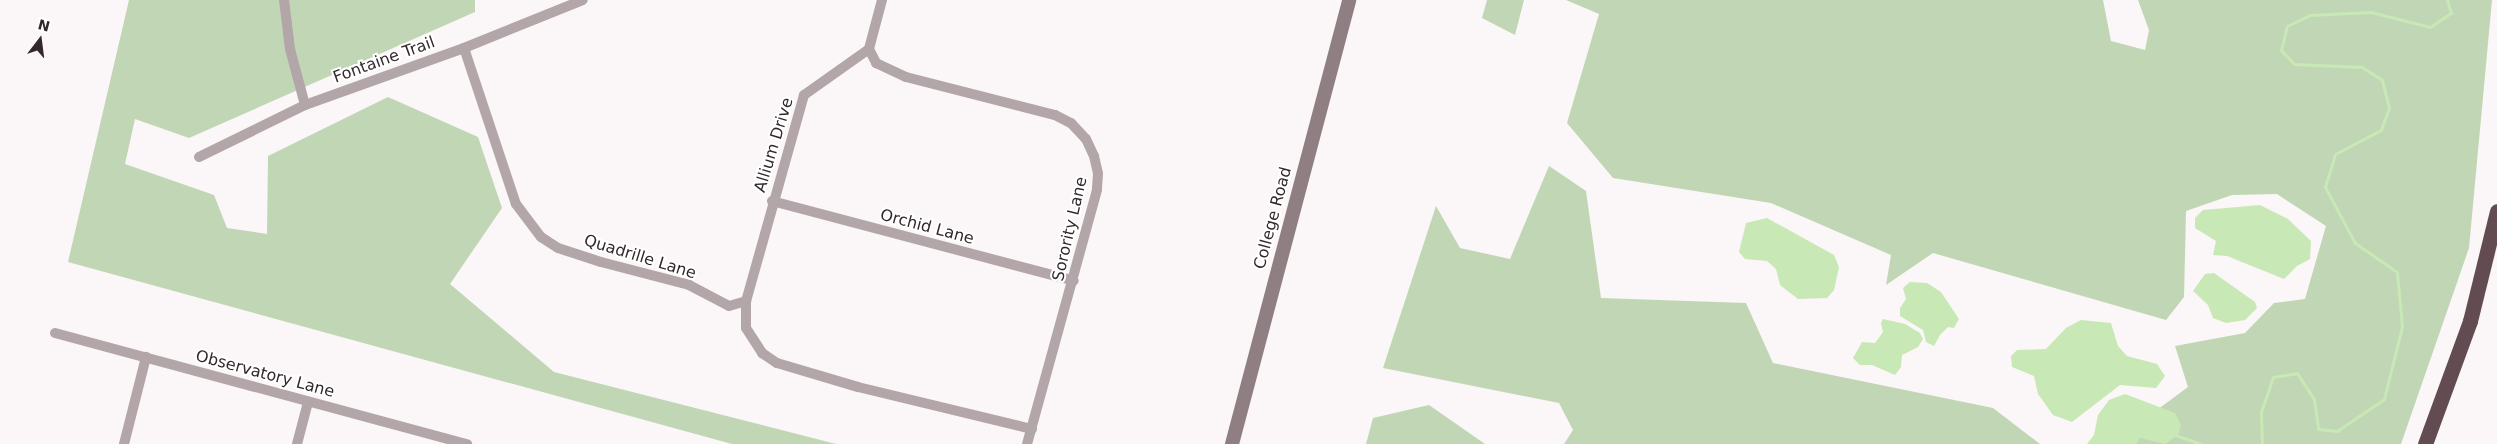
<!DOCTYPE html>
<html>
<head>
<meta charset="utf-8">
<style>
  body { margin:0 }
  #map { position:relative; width:2497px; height:444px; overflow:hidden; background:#fbf6f7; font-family:"DejaVu Sans",sans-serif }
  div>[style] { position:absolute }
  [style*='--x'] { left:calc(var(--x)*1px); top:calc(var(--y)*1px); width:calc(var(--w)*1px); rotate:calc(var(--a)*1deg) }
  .green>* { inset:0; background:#c1d6b5 }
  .water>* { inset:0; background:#c8e8b5 }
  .stream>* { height:3px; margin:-1.5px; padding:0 1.5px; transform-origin:1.5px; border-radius:1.5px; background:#c8e8b5 }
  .street>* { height:10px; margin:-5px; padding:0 5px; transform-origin:5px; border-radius:5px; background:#b2a6a8 }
  .secondary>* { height:14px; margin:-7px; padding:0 7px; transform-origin:7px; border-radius:7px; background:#907f82 }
  .highway>* { height:15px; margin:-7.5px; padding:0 7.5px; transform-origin:7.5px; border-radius:7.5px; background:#624c51 }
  span { translate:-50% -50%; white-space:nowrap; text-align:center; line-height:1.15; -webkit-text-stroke:4px #fff; paint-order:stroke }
  .street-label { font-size:16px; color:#32282a }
  .north { position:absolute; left:15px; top:15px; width:50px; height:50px; -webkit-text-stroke:4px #fff; paint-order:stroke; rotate:15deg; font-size:14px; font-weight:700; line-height:20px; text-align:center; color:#32282a }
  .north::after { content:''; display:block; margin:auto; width:18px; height:22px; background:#32282a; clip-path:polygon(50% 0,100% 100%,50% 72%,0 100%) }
</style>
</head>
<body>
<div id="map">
  <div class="green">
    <div style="clip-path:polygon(129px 0,475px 0,475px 12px,189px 138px,135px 119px,125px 164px,214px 195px,227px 228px,267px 234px,268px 156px,388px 97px,478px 137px,502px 208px,450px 284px,554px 372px,836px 444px,732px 444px,68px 262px)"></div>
    <div style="clip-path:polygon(1487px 0,1524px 0,1515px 35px,1482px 18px)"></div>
    <div style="clip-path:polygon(1566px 0,2103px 0,2111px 41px,2145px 50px,2149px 30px,2138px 0,2492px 0,2469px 248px,2401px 444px,2111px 444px,2188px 387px,2175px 346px,2245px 333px,2274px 303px,2305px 299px,2326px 226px,2277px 194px,2232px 195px,2186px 211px,2184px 297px,2166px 320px,1933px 253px,1886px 285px,1891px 255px,1771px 203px,1613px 178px,1567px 123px,1599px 14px)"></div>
    <div style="clip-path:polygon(1549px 166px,1586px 191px,1601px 298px,1746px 303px,1773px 363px,1993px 408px,2040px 444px,1564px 444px,1573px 430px,1559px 403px,1383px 368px,1436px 206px,1460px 248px,1510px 259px)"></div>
    <div style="clip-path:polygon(1429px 405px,1485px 444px,1366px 444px,1373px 418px)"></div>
  </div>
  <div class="water">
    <div style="clip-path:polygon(2260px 205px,2288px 219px,2311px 241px,2310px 259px,2297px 266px,2284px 279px,2227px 256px,2213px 255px,2216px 241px,2195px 228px,2195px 218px,2203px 210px)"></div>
    <div style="clip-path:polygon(1767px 218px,1834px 255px,1839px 267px,1834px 290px,1827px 298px,1798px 299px,1780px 285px,1776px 269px,1767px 261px,1745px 259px,1739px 252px,1746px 223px)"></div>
    <div style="clip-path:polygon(2214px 273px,2255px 302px,2257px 308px,2245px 320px,2226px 323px,2213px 318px,2208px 305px,2193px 291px,2205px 274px)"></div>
    <div style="clip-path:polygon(1910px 282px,1927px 283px,1941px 292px,1959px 319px,1954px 328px,1948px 327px,1940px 335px,1934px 346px,1926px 342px,1923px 330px,1900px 316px,1900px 308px,1906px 299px,1903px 288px)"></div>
    <div style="clip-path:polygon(1883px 319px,1905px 324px,1920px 333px,1923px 339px,1918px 347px,1902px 355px,1901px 367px,1895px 375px,1872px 365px,1860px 365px,1853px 358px,1862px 342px,1875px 343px,1883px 332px,1881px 323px)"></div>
    <div style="clip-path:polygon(2081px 320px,2111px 323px,2118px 346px,2127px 356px,2157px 364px,2165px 376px,2156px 388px,2120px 385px,2072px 422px,2053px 415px,2038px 394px,2034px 376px,2012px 367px,2011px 356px,2017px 350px,2046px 349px,2066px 328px)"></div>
    <div style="clip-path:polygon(2125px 394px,2175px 413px,2181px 425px,2178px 435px,2165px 444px,2140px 438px,2136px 444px,2087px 444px,2094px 435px,2098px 415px,2109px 400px)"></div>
  </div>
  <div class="stream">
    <div style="--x:2175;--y:435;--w:28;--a:19"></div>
    <div style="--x:2262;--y:444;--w:32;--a:-92"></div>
    <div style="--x:2261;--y:412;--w:37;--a:-71"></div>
    <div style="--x:2273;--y:377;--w:24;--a:-9"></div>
    <div style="--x:2297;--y:373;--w:31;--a:57"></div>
    <div style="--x:2314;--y:399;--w:30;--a:82"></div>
    <div style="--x:2318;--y:429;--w:19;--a:6"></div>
    <div style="--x:2337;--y:431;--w:57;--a:-34.2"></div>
    <div style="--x:2384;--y:399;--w:74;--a:-76"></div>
    <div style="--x:2402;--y:327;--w:55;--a:-95.2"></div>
    <div style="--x:2397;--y:272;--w:51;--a:-145.4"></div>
    <div style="--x:2355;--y:243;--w:64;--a:-118.2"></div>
    <div style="--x:2325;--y:187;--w:34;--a:-73"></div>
    <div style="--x:2335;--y:154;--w:52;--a:-27.6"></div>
    <div style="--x:2381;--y:130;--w:23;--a:-70"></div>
    <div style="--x:2389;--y:108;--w:29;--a:-104"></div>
    <div style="--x:2382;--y:80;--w:24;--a:-147"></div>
    <div style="--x:2362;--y:67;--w:68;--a:-177.5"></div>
    <div style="--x:2294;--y:64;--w:19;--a:-133"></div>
    <div style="--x:2281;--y:50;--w:25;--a:-76"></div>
    <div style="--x:2287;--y:26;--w:25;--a:-26"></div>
    <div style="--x:2310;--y:15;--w:61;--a:-2.8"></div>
    <div style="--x:2371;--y:12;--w:61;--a:14.3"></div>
    <div style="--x:2430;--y:27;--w:25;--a:-34"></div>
    <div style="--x:2451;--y:13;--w:14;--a:-107"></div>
  </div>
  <div class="street">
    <div style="--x:284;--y:0;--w:49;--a:83"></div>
    <div style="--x:290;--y:49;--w:58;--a:75"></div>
    <div style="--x:882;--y:0;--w:51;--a:104.9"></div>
    <div style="--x:869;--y:49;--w:80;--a:144.7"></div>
    <div style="--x:804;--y:95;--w:214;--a:105.7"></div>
    <div style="--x:746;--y:301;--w:27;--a:90"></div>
    <div style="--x:746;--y:328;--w:30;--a:57"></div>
    <div style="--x:762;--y:353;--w:18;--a:34"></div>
    <div style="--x:777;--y:363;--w:84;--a:16.5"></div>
    <div style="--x:858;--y:387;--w:179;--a:13.6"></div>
    <div style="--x:464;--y:48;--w:164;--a:71.6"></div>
    <div style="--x:516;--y:204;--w:41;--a:52.9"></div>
    <div style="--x:541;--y:237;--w:20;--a:33"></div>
    <div style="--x:558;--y:248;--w:45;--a:18"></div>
    <div style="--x:601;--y:262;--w:91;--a:14.6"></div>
    <div style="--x:689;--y:285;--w:45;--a:27.7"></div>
    <div style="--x:729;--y:306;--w:18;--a:-16"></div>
    <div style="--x:869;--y:49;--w:16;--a:63"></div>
    <div style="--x:876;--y:63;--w:33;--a:25"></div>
    <div style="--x:906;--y:77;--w:154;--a:14.3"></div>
    <div style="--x:1055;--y:115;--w:18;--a:27"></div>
    <div style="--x:1071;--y:123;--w:22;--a:47"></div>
    <div style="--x:1086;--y:139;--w:19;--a:65"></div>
    <div style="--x:1094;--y:156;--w:18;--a:77"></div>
    <div style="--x:1098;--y:174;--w:16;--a:94"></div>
    <div style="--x:1097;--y:190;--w:263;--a:105.4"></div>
    <div style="--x:199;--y:157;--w:118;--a:-26.1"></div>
    <div style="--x:305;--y:105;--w:169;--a:-19.7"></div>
    <div style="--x:464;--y:48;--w:128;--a:-22"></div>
    <div style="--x:772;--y:201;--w:312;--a:14.8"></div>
    <div style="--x:55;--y:333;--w:427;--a:15.1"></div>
    <div style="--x:124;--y:444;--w:90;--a:-75.8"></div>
    <div style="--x:297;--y:444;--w:43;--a:-75.3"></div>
  </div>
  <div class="secondary">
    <div style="--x:1232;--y:444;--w:459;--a:-75.2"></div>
  </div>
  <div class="highway">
    <div style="--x:2425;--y:444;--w:131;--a:-69.9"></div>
    <div style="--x:2470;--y:321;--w:113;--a:-76.2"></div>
  </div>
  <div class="street-label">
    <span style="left:384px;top:60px;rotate:-20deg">Fontaine Trail</span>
    <span style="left:774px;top:145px;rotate:-73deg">Allium Drive</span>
    <span style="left:1273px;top:218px;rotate:-75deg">College Road</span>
    <span style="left:927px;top:227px;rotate:15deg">Orchid Lane</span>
    <span style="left:1070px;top:229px;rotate:-77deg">Sorority Lane</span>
    <span style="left:640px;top:257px;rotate:17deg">Quadrille Lane</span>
    <span style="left:265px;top:374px;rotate:15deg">Observatory Lane</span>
  </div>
  <div class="north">N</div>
</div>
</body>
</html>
